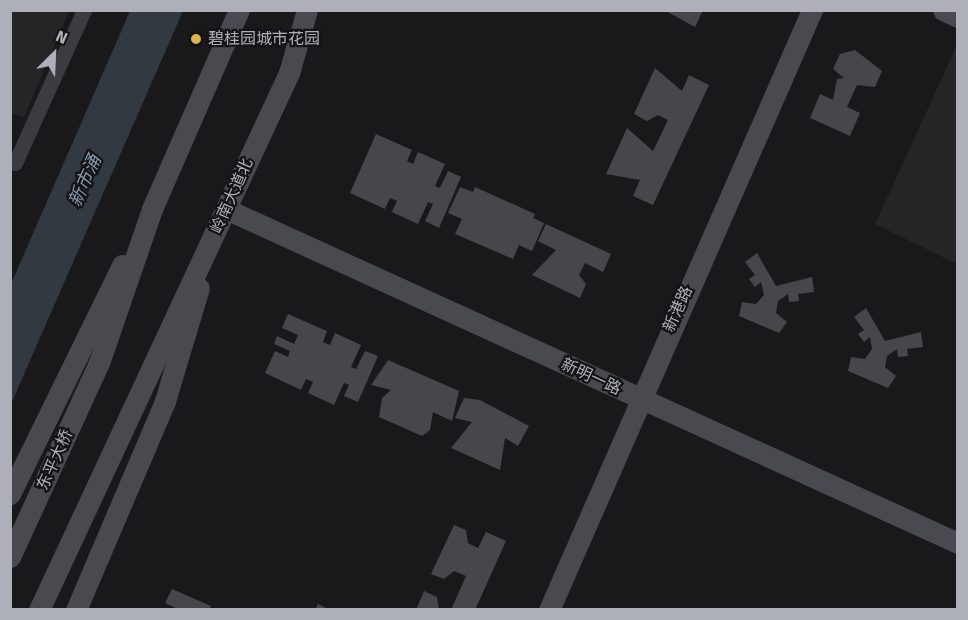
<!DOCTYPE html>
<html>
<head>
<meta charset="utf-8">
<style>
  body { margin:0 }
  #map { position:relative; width:968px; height:620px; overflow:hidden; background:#19191b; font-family:"Fira Sans","Noto Sans SC",sans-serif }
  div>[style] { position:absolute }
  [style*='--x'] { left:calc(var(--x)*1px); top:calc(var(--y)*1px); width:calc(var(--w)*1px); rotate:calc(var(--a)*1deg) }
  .built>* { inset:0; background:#252528 }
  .water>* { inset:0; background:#333940 }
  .building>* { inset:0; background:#47464b }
  .street>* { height:15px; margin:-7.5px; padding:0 7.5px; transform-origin:7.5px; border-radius:7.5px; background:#3b3b40 }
  .secondary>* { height:21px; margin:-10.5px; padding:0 10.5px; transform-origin:10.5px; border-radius:10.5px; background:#494a4f }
  .dots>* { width:16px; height:16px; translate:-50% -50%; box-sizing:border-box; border:3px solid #141416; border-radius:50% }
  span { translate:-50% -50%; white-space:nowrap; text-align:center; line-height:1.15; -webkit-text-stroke:4.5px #141416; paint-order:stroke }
  .poi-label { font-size:16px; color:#adb0b9 }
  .left { translate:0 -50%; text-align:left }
  .street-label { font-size:16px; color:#adb0b9 }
  .water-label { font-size:18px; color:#899bb0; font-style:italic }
  .frame { position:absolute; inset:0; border:12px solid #adb0b9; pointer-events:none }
  .north { position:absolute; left:24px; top:24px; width:60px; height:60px; -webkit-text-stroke:4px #141416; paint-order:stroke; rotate:24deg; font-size:16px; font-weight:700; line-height:24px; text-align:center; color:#adb0b9 }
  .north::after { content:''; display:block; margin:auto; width:21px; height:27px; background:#adb0b9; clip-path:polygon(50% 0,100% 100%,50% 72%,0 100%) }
</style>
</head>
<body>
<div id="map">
  <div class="built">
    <div style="clip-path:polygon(11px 10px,69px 11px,24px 117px,11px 113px)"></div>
    <div style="clip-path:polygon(957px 45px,957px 264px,875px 224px)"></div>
  </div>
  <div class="water">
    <div style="clip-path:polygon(130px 11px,183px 11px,11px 404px,11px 284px)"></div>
  </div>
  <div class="building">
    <div style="clip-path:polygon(664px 10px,703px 10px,695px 27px)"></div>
    <div style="clip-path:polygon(855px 50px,882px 71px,875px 87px,857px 85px,847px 107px,860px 113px,850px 136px,810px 118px,820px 94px,833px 100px,837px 79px,844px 78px,833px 69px,840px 54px)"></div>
    <div style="clip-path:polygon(655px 68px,682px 91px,689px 75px,709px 85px,653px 205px,633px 196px,640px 180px,606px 174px,627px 128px,653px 151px,668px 120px,658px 115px,647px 121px,634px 114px)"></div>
    <div style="clip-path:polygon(376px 134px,412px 150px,407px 161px,413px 164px,418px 152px,445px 164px,435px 186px,440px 188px,448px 171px,461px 177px,439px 228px,425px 221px,433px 204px,428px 202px,418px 224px,392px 212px,397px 201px,390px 198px,385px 209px,350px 193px)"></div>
    <div style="clip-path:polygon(460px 187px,473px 192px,475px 187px,535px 214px,533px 218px,544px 223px,532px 251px,519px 245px,513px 259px,455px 234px,462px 219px,448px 213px)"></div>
    <div style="clip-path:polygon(546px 224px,611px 254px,603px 272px,585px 263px,579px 275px,586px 284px,580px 298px,532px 275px,556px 250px,538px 241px)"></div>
    <div style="clip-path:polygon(757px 253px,776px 286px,812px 277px,814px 292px,798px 294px,799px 301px,789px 302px,788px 294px,778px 301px,776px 313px,787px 322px,779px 333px,739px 316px,742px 302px,756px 304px,764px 295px,761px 282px,755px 287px,749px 279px,755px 275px,745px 262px)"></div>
    <div style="clip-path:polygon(866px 308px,885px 341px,921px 332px,923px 347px,907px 349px,908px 356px,898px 357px,897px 349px,887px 356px,885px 367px,896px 376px,888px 388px,848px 371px,851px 357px,865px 359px,872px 349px,870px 337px,864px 342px,858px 334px,864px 330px,854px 317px)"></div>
    <div style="clip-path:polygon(288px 314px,327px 331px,323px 342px,330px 345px,335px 333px,361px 345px,351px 367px,356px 369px,365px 351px,378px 356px,358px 402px,344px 396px,349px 385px,344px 383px,334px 405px,308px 393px,313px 382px,306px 379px,301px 390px,265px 373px,275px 351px,288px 357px,290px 351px,274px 344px,277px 336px,294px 344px,298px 335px,282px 328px)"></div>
    <div style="clip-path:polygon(388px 360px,459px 391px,452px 421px,433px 412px,430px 430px,422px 436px,379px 417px,382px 398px,391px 390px,371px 385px)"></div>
    <div style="clip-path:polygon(464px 398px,480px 400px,529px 426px,518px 446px,505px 438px,500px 470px,451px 448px,472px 422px,455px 418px)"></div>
    <div style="clip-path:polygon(454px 525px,466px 530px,468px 543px,478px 548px,486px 532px,506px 541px,475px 610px,451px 610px,466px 576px,454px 571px,444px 579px,431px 574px)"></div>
    <div style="clip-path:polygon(172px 589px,211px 606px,209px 610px,180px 610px,165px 603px)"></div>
    <div style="clip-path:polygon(424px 591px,437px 597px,439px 610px,416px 610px)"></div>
    <div style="clip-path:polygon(318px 604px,330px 610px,315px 610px)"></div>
  </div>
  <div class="street">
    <div style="--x:10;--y:161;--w:5;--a:22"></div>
    <div style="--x:15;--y:163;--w:168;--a:-65.7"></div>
  </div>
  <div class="secondary">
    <div style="--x:943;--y:10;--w:17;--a:25"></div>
    <div style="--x:226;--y:209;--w:805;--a:24.53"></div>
    <div style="--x:10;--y:494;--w:255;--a:-63.9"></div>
    <div style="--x:10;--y:557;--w:213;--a:-65.4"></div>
    <div style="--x:99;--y:363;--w:163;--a:-71"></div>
    <div style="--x:152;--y:209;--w:217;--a:-66.4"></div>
    <div style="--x:39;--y:610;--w:592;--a:-65.04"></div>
    <div style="--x:289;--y:73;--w:66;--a:-74.1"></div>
    <div style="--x:76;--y:610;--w:227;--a:-66.9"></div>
    <div style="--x:165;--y:401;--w:118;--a:-73.3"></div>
    <div style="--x:549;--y:610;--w:655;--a:-66.33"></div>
  </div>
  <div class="dots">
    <div style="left:196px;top:39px;background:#ddb54f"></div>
  </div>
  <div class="poi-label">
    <span class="left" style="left:208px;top:39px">碧桂园城市花园</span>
  </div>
  <div class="street-label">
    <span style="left:232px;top:196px;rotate:-66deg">岭南大道北</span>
    <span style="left:678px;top:309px;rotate:-66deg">新港路</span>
    <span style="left:591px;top:377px;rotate:25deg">新明一路</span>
    <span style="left:55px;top:460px;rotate:-66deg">东平大桥</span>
  </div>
  <div class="water-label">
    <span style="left:85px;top:181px;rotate:-66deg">新市涌</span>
  </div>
  <div class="frame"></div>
  <div class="north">N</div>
</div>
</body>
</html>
